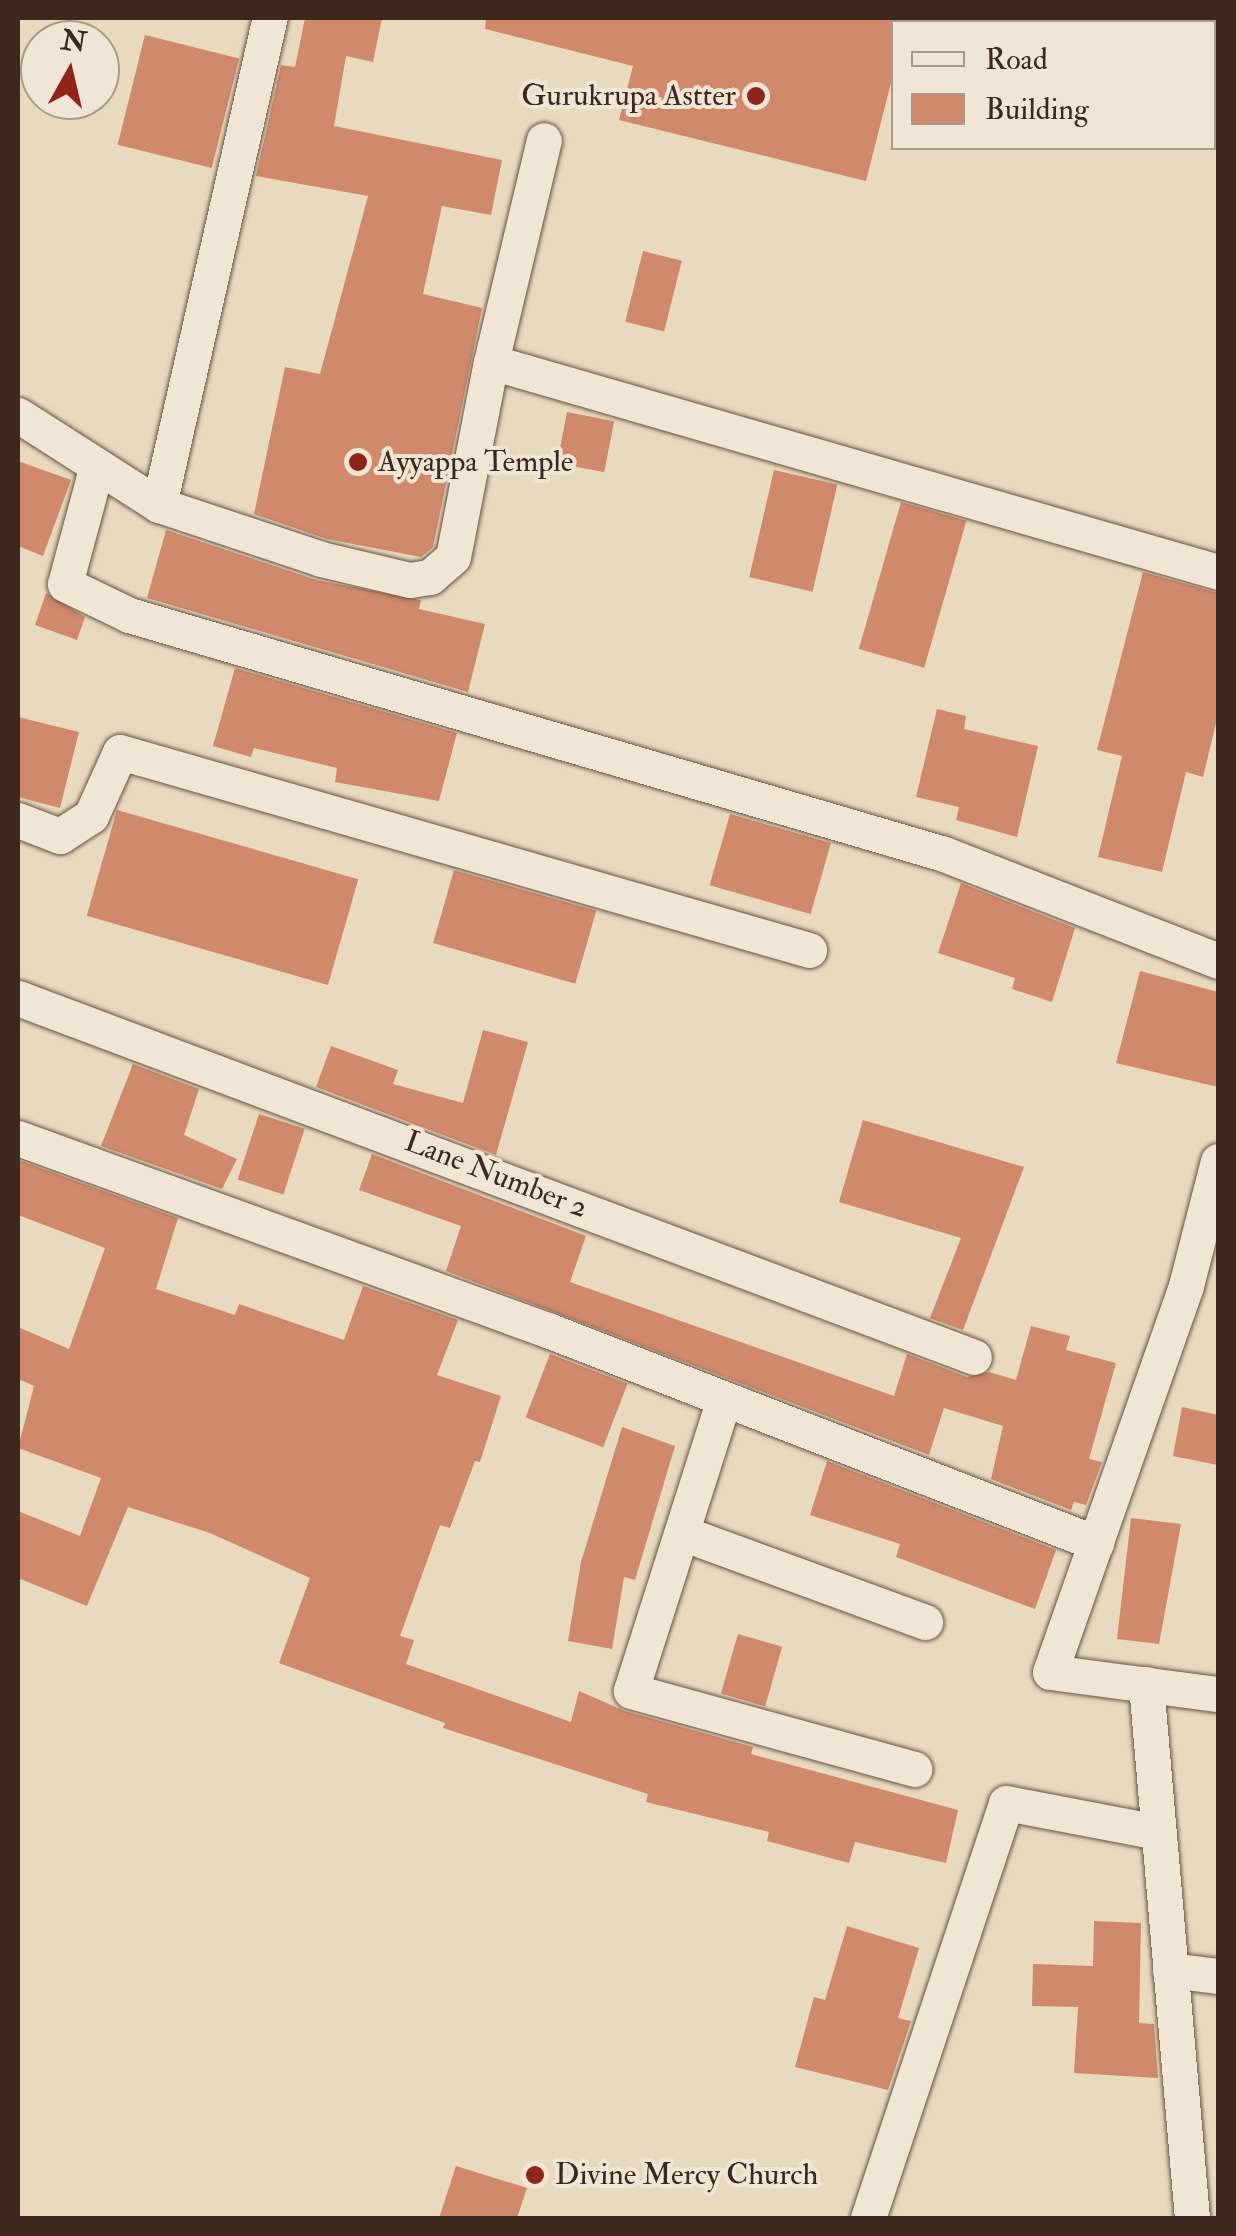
<!DOCTYPE html>
<html>
<head>
<meta charset="utf-8">
<style>
  body { margin:0 }
  #map { position:relative; width:1236px; height:2236px; overflow:hidden; background:#e9d9be; font-family:"IM FELL Double Pica",serif }
  div>[style] { position:absolute }
  [style*='--x'] { left:calc(var(--x)*1px); top:calc(var(--y)*1px); width:calc(var(--w)*1px); rotate:calc(var(--a)*1deg) }
  .building>* { inset:0; background:#d0896b; transform-origin:0 0 }
  .roads { filter:drop-shadow(0 0 2px #685445) drop-shadow(0 0 2px #685445) }
  .street>* { height:35px; margin:-17.5px; padding:0 17.5px; transform-origin:17.5px; border-radius:17.5px; background:#f1e6d5 }
  .dots>* { width:28px; height:28px; translate:-50% -50%; box-sizing:border-box; border:5px solid #f1e6d5; border-radius:50% }
  span { translate:-50% -50%; white-space:nowrap; text-align:center; line-height:1.15; -webkit-text-stroke:8px #f1e6d5; paint-order:stroke }
  .poi-label { font-size:30px; color:#3d281d }
  .right { translate:-100% -50%; text-align:right }
  .left { translate:0 -50%; text-align:left }
  .street-label { font-size:30px; color:#3d281d }
  .frame { position:absolute; inset:0; border:20px solid #3d281d; pointer-events:none }
  .legend { position:absolute; left:891px; top:20px; width:325px; height:130px; box-sizing:border-box; background:#f1e6d5; border:2px solid #a99a8b; margin:0; padding:12px 18px; list-style:none; font-size:30px; color:#3d281d }
  .legend li { display:flex; align-items:center; gap:20px; height:50px }
  .legend b { width:50px; border:2px solid #a99a8b }
  .north { position:absolute; left:20px; top:20px; width:100px; height:100px; box-sizing:border-box; background:#f1e6d5; border:2px solid #a99a8b; border-radius:50%; rotate:8deg; font-size:28px; font-weight:700; line-height:40px; text-align:center; color:#3d281d }
  .north::after { content:''; display:block; margin:auto; width:35px; height:45px; background:#8f2418; clip-path:polygon(50% 0,100% 100%,50% 72%,0 100%) }
</style>
</head>
<body>
<div id="map">
  <div class="building">
    <div style="clip-path:polygon(305px 18px,382px 18px,373px 62px,346px 56px,334px 126px,502px 160px,491px 215px,442px 206px,423px 294px,482px 308px,433px 547px,421px 557px,327px 539px,254px 514px,285px 367px,320px 374px,368px 196px,256px 176px,281px 65px,295px 67px)"></div>
    <div style="clip-path:polygon(486px 18px,894px 18px,894px 71px,866px 181px,619px 120px,633px 66px,485px 29px)"></div>
    <div style="left:145px;top:35px;width:97px;height:113px;rotate:14deg"></div>
    <div style="left:643px;top:251px;width:40px;height:73px;rotate:14deg"></div>
    <div style="left:567px;top:412px;width:48px;height:52px;rotate:11deg"></div>
    <div style="clip-path:polygon(18px 461px,71px 480px,43px 556px,18px 546px)"></div>
    <div style="left:774px;top:470px;width:65px;height:110px;rotate:13deg"></div>
    <div style="left:901px;top:502px;width:68px;height:153px;rotate:16deg"></div>
    <div style="clip-path:polygon(166px 530px,316px 580px,421px 600px,419px 609px,485px 624px,468px 692px,147px 598px)"></div>
    <div style="clip-path:polygon(1143px 572px,1218px 593px,1218px 715px,1203px 777px,1186px 772px,1162px 872px,1098px 857px,1122px 756px,1097px 750px)"></div>
    <div style="clip-path:polygon(46px 593px,85px 617px,77px 640px,35px 625px)"></div>
    <div style="clip-path:polygon(235px 668px,457px 733px,439px 801px,335px 782px,337px 768px,254px 748px,251px 757px,213px 746px)"></div>
    <div style="clip-path:polygon(937px 709px,966px 716px,964px 729px,1038px 746px,1017px 837px,956px 820px,959px 807px,916px 797px)"></div>
    <div style="clip-path:polygon(18px 717px,79px 732px,60px 808px,18px 797px)"></div>
    <div style="left:117px;top:810px;width:251px;height:110px;rotate:16deg"></div>
    <div style="left:730px;top:814px;width:105px;height:74px;rotate:16deg"></div>
    <div style="left:454px;top:870px;width:148px;height:76px;rotate:16deg"></div>
    <div style="clip-path:polygon(961px 883px,1075px 928px,1052px 1002px,1012px 989px,1015px 978px,938px 953px)"></div>
    <div style="clip-path:polygon(1140px 971px,1218px 992px,1218px 1087px,1116px 1063px)"></div>
    <div style="clip-path:polygon(483px 1030px,528px 1042px,496px 1155px,316px 1087px,331px 1046px,398px 1070px,393px 1084px,463px 1103px)"></div>
    <div style="clip-path:polygon(133px 1064px,199px 1089px,184px 1135px,237px 1159px,222px 1189px,101px 1146px)"></div>
    <div style="left:259px;top:1114px;width:48px;height:69px;rotate:18deg"></div>
    <div style="clip-path:polygon(863px 1120px,1024px 1167px,963px 1330px,930px 1318px,961px 1238px,839px 1202px)"></div>
    <div style="clip-path:polygon(372px 1154px,586px 1236px,570px 1282px,894px 1396px,907px 1354px,967px 1377px,989px 1372px,1016px 1380px,1031px 1326px,1070px 1336px,1066px 1350px,1116px 1363px,1089px 1459px,1102px 1462px,1086px 1505px,1074px 1502px,1071px 1510px,991px 1479px,1003px 1426px,944px 1408px,929px 1455px,446px 1271px,461px 1226px,359px 1190px)"></div>
    <div style="clip-path:polygon(18px 1160px,178px 1218px,156px 1289px,235px 1315px,239px 1304px,344px 1340px,363px 1286px,458px 1320px,437px 1375px,501px 1396px,480px 1462px,475px 1461px,450px 1528px,440px 1525px,400px 1636px,414px 1640px,406px 1664px,571px 1722px,579px 1691px,625px 1711px,753px 1747px,751px 1754px,958px 1810px,946px 1863px,855px 1842px,849px 1863px,767px 1841px,769px 1832px,646px 1802px,648px 1794px,443px 1728px,445px 1723px,279px 1663px,310px 1578px,210px 1533px,128px 1507px,87px 1606px,18px 1578px,18px 1511px,80px 1536px,101px 1478px,18px 1448px,34px 1386px,18px 1379px,18px 1327px,69px 1349px,105px 1248px,18px 1215px)"></div>
    <div style="left:550px;top:1354px;width:83px;height:68px;rotate:21deg"></div>
    <div style="clip-path:polygon(1182px 1407px,1218px 1415px,1218px 1465px,1173px 1456px)"></div>
    <div style="clip-path:polygon(622px 1427px,675px 1446px,635px 1580px,624px 1577px,612px 1649px,568px 1641px,581px 1562px)"></div>
    <div style="clip-path:polygon(827px 1461px,1056px 1550px,1035px 1609px,896px 1557px,900px 1544px,810px 1515px)"></div>
    <div style="clip-path:polygon(1131px 1518px,1181px 1524px,1159px 1644px,1117px 1639px)"></div>
    <div style="left:738px;top:1634px;width:46px;height:62px;rotate:16deg"></div>
    <div style="clip-path:polygon(1094px 1921px,1141px 1923px,1139px 2023px,1154px 2024px,1158px 2078px,1074px 2073px,1078px 2007px,1032px 2006px,1033px 1964px,1093px 1966px)"></div>
    <div style="clip-path:polygon(847px 1926px,919px 1948px,898px 2018px,911px 2021px,888px 2090px,795px 2067px,814px 1997px,825px 2000px)"></div>
    <div style="clip-path:polygon(456px 2166px,527px 2188px,517px 2218px,439px 2218px)"></div>
  </div>
  <div class="roads">
    <div class="street">
      <div style="--x:491;--y:362;--w:228;--a:-76.6"></div>
      <div style="--x:18;--y:415;--w:167;--a:32.6"></div>
      <div style="--x:159;--y:505;--w:171;--a:18.4"></div>
      <div style="--x:321;--y:559;--w:91;--a:13.3"></div>
      <div style="--x:410;--y:580;--w:20;--a:-9"></div>
      <div style="--x:430;--y:577;--w:30;--a:-41"></div>
      <div style="--x:453;--y:557;--w:199;--a:-79"></div>
      <div style="--x:491;--y:362;--w:757;--a:16.11"></div>
      <div style="--x:96;--y:469;--w:119;--a:105.1"></div>
      <div style="--x:65;--y:584;--w:71;--a:25.8"></div>
      <div style="--x:129;--y:615;--w:849;--a:16.34"></div>
      <div style="--x:944;--y:854;--w:294;--a:21.3"></div>
      <div style="--x:159;--y:505;--w:499;--a:-77.2"></div>
      <div style="--x:18;--y:820;--w:45;--a:20.9"></div>
      <div style="--x:60;--y:836;--w:37;--a:-33"></div>
      <div style="--x:91;--y:816;--w:70;--a:-65.6"></div>
      <div style="--x:120;--y:752;--w:717;--a:16.03"></div>
      <div style="--x:18;--y:998;--w:1021;--a:20.58"></div>
      <div style="--x:18;--y:1138;--w:566;--a:19.94"></div>
      <div style="--x:550;--y:1331;--w:586;--a:21.22"></div>
      <div style="--x:1218;--y:1161;--w:129;--a:104.4"></div>
      <div style="--x:1186;--y:1286;--w:409;--a:109.4"></div>
      <div style="--x:1050;--y:1672;--w:169;--a:7.5"></div>
      <div style="--x:723;--y:1402;--w:303;--a:107.7"></div>
      <div style="--x:631;--y:1691;--w:294;--a:15.4"></div>
      <div style="--x:682;--y:1533;--w:259;--a:20.1"></div>
      <div style="--x:1146;--y:1684;--w:536;--a:85.08"></div>
      <div style="--x:1170;--y:1970;--w:48;--a:7.1"></div>
      <div style="--x:868;--y:2218;--w:437;--a:-71.6"></div>
      <div style="--x:1006;--y:1803;--w:155;--a:10.8"></div>
    </div>
  </div>
  <div class="dots">
    <div style="left:756px;top:96px;background:#8f2418"></div>
    <div style="left:358px;top:462px;background:#8f2418"></div>
    <div style="left:535px;top:2175px;background:#8f2418"></div>
  </div>
  <div class="poi-label">
    <span class="right" style="left:736px;top:96px">Gurukrupa Astter</span>
    <span class="left" style="left:378px;top:462px">Ayyappa Temple</span>
    <span class="left" style="left:555px;top:2175px">Divine Mercy Church</span>
  </div>
  <div class="street-label">
    <span style="left:496px;top:1175px;rotate:21deg">Lane Number 2</span>
  </div>
  <div class="frame"></div>
  <ul class="legend">
  <li><b style="height:12px;background:#f1e6d5"></b>Road</li>
  <li><b style="height:28px;background:#d0896b"></b>Building</li>
  </ul>
  <div class="north">N</div>
</div>
</body>
</html>
